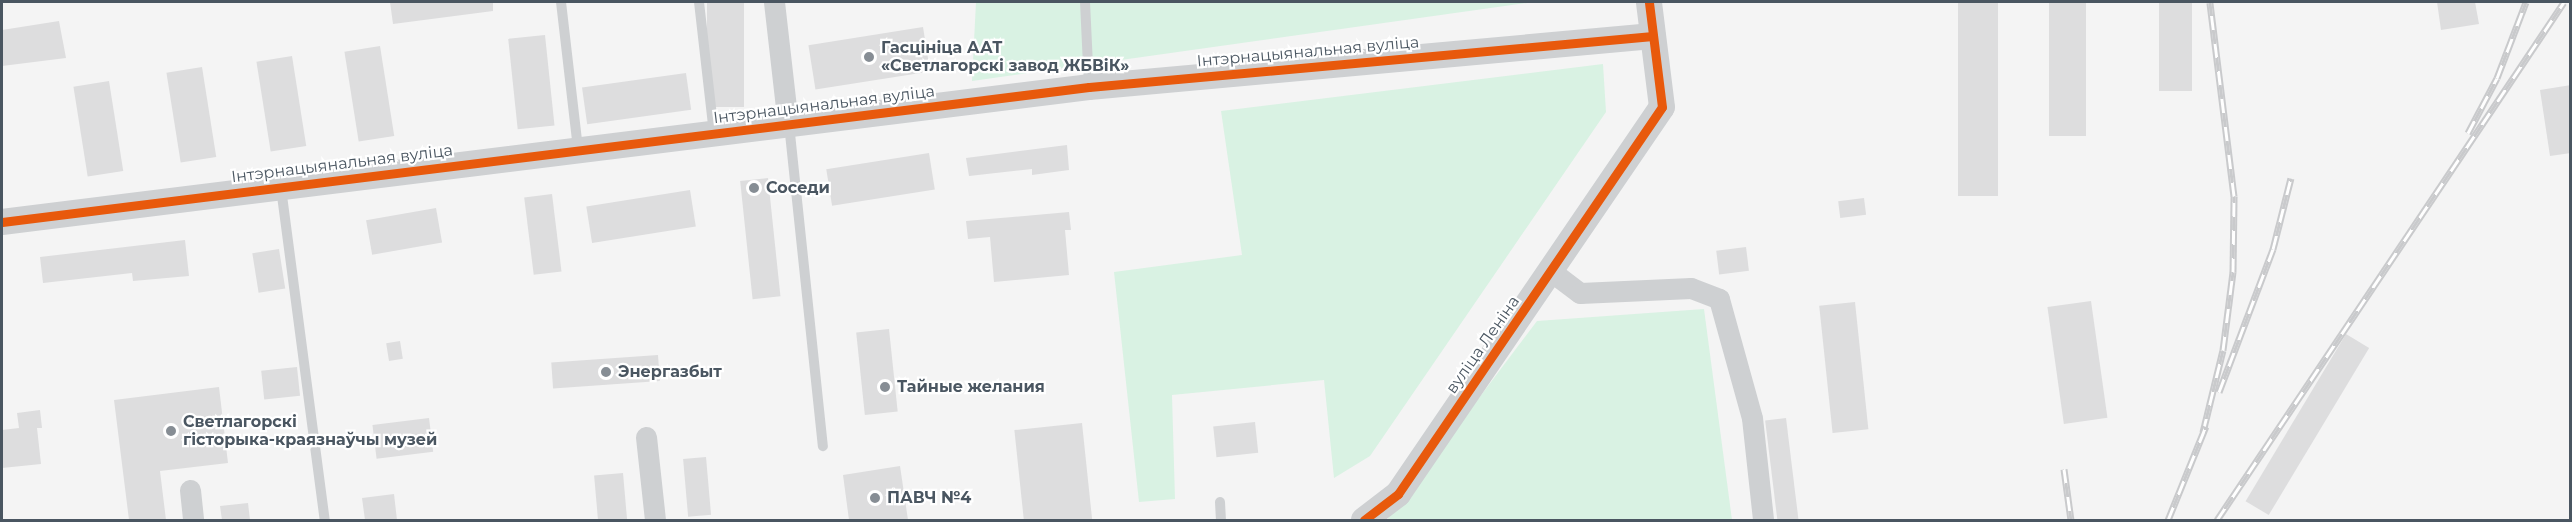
<!DOCTYPE html>
<html>
<head>
<meta charset="utf-8">
<style>
  body { margin:0 }
  #map { position:relative; width:2572px; height:522px; overflow:hidden; background:#f4f4f4; font-family:Montserrat,sans-serif }
  div>[style] { position:absolute }
  [style*='--x'] { left:calc(var(--x)*1px); top:calc(var(--y)*1px); width:calc(var(--w)*1px); rotate:calc(var(--a)*1deg) }
  .green>* { inset:0; background:#d9f2e3 }
  .building>* { inset:0; background:#ddddde; transform-origin:0 0 }
  .service>* { height:10px; margin:-5px; padding:0 5px; transform-origin:5px; border-radius:5px; background:#ced0d2 }
  .minor>* { height:21px; margin:-10.5px; padding:0 10.5px; transform-origin:10.5px; border-radius:10.5px; background:#ced0d2 }
  .tertiary>* { height:26px; margin:-13px; padding:0 13px; transform-origin:13px; border-radius:13px; background:#ced0d2 }
  .rail>* { height:7px; margin-top:-3.5px; transform-origin:0; background:repeating-linear-gradient(90deg,#fff 0 14px,#c9cacc 0 28px); box-sizing:border-box; border-block:2px solid #c9cacc }
  .cycleway>* { height:9px; margin:-4.5px; padding:0 4.5px; transform-origin:4.5px; border-radius:4.5px; background:#e8590c }
  .dots>* { width:16px; height:16px; translate:-50% -50%; box-sizing:border-box; border:3px solid #fff; border-radius:50% }
  span { translate:-50% -50%; white-space:nowrap; text-align:center; line-height:1.15; -webkit-text-stroke:4.5px #fff; paint-order:stroke }
  .poi-label { font-size:16px; color:#4a5661; font-weight:700 }
  .left { translate:0 -50%; text-align:left }
  .street-label { font-size:16px; color:#4a5661 }
  .frame { position:absolute; inset:0; border:3px solid #4a5661; pointer-events:none }
</style>
</head>
<body>
<div id="map">
  <div class="green">
    <div style="clip-path:polygon(976px 2px,1534px 2px,972px 81px)"></div>
    <div style="clip-path:polygon(1603px 64px,1606px 112px,1370px 456px,1334px 478px,1324px 380px,1172px 395px,1175px 499px,1139px 502px,1114px 272px,1242px 255px,1221px 111px)"></div>
    <div style="clip-path:polygon(1704px 309px,1732px 520px,1387px 520px,1537px 321px)"></div>
  </div>
  <div class="building">
    <div style="clip-path:polygon(390px 2px,493px 2px,493px 11px,393px 24px)"></div>
    <div style="left:707px;top:2px;width:37px;height:105px"></div>
    <div style="left:1958px;top:2px;width:40px;height:194px"></div>
    <div style="left:2049px;top:2px;width:37px;height:134px"></div>
    <div style="left:2159px;top:2px;width:33px;height:89px"></div>
    <div style="clip-path:polygon(2437px 2px,2475px 2px,2479px 24px,2441px 30px)"></div>
    <div style="clip-path:polygon(59px 21px,66px 58px,2px 66px,2px 30px)"></div>
    <div style="left:923px;top:27px;width:45px;height:116px;rotate:81deg"></div>
    <div style="left:545px;top:35px;width:91px;height:37px;rotate:84deg"></div>
    <div style="left:380px;top:46px;width:91px;height:36px;rotate:81deg"></div>
    <div style="left:292px;top:56px;width:91px;height:36px;rotate:81deg"></div>
    <div style="left:202px;top:67px;width:91px;height:36px;rotate:81deg"></div>
    <div style="left:686px;top:73px;width:37px;height:105px;rotate:82deg"></div>
    <div style="left:109px;top:81px;width:91px;height:36px;rotate:81deg"></div>
    <div style="clip-path:polygon(2571px 85px,2571px 153px,2550px 156px,2540px 90px)"></div>
    <div style="clip-path:polygon(1067px 145px,1069px 170px,1032px 175px,1032px 169px,969px 176px,966px 158px)"></div>
    <div style="left:929px;top:153px;width:37px;height:104px;rotate:81deg"></div>
    <div style="left:768px;top:178px;width:119px;height:28px;rotate:84deg"></div>
    <div style="left:690px;top:190px;width:37px;height:105px;rotate:81deg"></div>
    <div style="left:552px;top:194px;width:78px;height:28px;rotate:83deg"></div>
    <div style="left:1864px;top:198px;width:17px;height:26px;rotate:83deg"></div>
    <div style="left:436px;top:208px;width:35px;height:71px;rotate:80deg"></div>
    <div style="clip-path:polygon(1069px 212px,1071px 230px,1065px 230px,1069px 275px,994px 282px,990px 237px,968px 239px,966px 221px)"></div>
    <div style="clip-path:polygon(185px 240px,189px 276px,133px 281px,132px 273px,43px 283px,40px 257px)"></div>
    <div style="left:1746px;top:247px;width:24px;height:30px;rotate:83deg"></div>
    <div style="left:279px;top:249px;width:40px;height:27px;rotate:81deg"></div>
    <div style="left:2091px;top:301px;width:118px;height:44px;rotate:82deg"></div>
    <div style="left:1855px;top:302px;width:128px;height:36px;rotate:84deg"></div>
    <div style="left:889px;top:329px;width:83px;height:33px;rotate:84deg"></div>
    <div style="left:2346px;top:334px;width:27px;height:195px;rotate:31deg"></div>
    <div style="left:400px;top:341px;width:18px;height:14px;rotate:81deg"></div>
    <div style="left:658px;top:355px;width:26px;height:107px;rotate:86deg"></div>
    <div style="left:297px;top:367px;width:29px;height:36px;rotate:84deg"></div>
    <div style="clip-path:polygon(219px 387px,228px 463px,160px 471px,166px 520px,129px 520px,114px 400px)"></div>
    <div style="clip-path:polygon(40px 410px,42px 428px,37px 428px,41px 464px,2px 468px,2px 430px,19px 428px,17px 413px)"></div>
    <div style="left:429px;top:418px;width:34px;height:57px;rotate:83deg"></div>
    <div style="left:1786px;top:418px;width:103px;height:21px;rotate:83deg"></div>
    <div style="left:1255px;top:422px;width:31px;height:42px;rotate:84deg"></div>
    <div style="left:1082px;top:423px;width:98px;height:68px;rotate:84deg"></div>
    <div style="left:706px;top:457px;width:58px;height:23px;rotate:85deg"></div>
    <div style="clip-path:polygon(900px 466px,908px 520px,849px 520px,843px 475px)"></div>
    <div style="left:623px;top:473px;width:47px;height:29px;rotate:85deg"></div>
    <div style="clip-path:polygon(394px 494px,397px 520px,365px 520px,362px 498px)"></div>
    <div style="clip-path:polygon(248px 503px,250px 520px,222px 520px,220px 506px)"></div>
  </div>
  <div class="service">
    <div style="--x:561;--y:2;--w:149;--a:83.4"></div>
    <div style="--x:699;--y:2;--w:133;--a:83.5"></div>
    <div style="--x:1085;--y:2;--w:84;--a:87.3"></div>
    <div style="--x:789;--y:124;--w:324;--a:84"></div>
    <div style="--x:281;--y:188;--w:335;--a:82.5"></div>
    <div style="--x:1220;--y:502;--w:18;--a:87"></div>
  </div>
  <div class="minor">
    <div style="--x:774;--y:2;--w:123;--a:83.5"></div>
    <div style="--x:1552;--y:272;--w:35;--a:37"></div>
    <div style="--x:1580;--y:293;--w:111;--a:-2.6"></div>
    <div style="--x:1691;--y:288;--w:30;--a:21"></div>
    <div style="--x:1719;--y:299;--w:123;--a:74.5"></div>
    <div style="--x:1752;--y:418;--w:103;--a:83.8"></div>
    <div style="--x:646;--y:437;--w:83;--a:83.8"></div>
    <div style="--x:190;--y:490;--w:30;--a:84"></div>
  </div>
  <div class="tertiary">
    <div style="--x:2;--y:222;--w:1095;--a:-7.08"></div>
    <div style="--x:1089;--y:87;--w:566;--a:-5.17"></div>
    <div style="--x:1364;--y:520;--w:43;--a:-37.4"></div>
    <div style="--x:1398;--y:494;--w:468;--a:-55.7"></div>
    <div style="--x:1662;--y:107;--w:106;--a:-97.1"></div>
  </div>
  <div class="rail">
    <div style="--x:2468;--y:133;--w:62;--a:-62.2"></div>
    <div style="--x:2497;--y:78;--w:81;--a:-69.1"></div>
    <div style="--x:2219;--y:392;--w:153;--a:-69.3"></div>
    <div style="--x:2273;--y:249;--w:73;--a:-75.8"></div>
    <div style="--x:2203;--y:432;--w:84;--a:-76.3"></div>
    <div style="--x:2223;--y:350;--w:79;--a:-82.7"></div>
    <div style="--x:2233;--y:272;--w:76;--a:-89.2"></div>
    <div style="--x:2234;--y:196;--w:195;--a:-97.1"></div>
    <div style="--x:2064;--y:469;--w:51;--a:82.2"></div>
    <div style="--x:2168;--y:520;--w:101;--a:-68"></div>
    <div style="--x:2217;--y:520;--w:623;--a:-56.18"></div>
  </div>
  <div class="cycleway">
    <div style="--x:2;--y:222;--w:1095;--a:-7.08"></div>
    <div style="--x:1089;--y:87;--w:566;--a:-5.17"></div>
    <div style="--x:1364;--y:520;--w:43;--a:-37.4"></div>
    <div style="--x:1398;--y:494;--w:468;--a:-55.7"></div>
    <div style="--x:1662;--y:107;--w:106;--a:-97.1"></div>
  </div>
  <div class="dots">
    <div style="left:869px;top:57px;background:#868d94"></div>
    <div style="left:754px;top:188px;background:#868d94"></div>
    <div style="left:606px;top:372px;background:#868d94"></div>
    <div style="left:885px;top:387px;background:#868d94"></div>
    <div style="left:171px;top:431px;background:#868d94"></div>
    <div style="left:875px;top:498px;background:#868d94"></div>
  </div>
  <div class="poi-label">
    <span class="left" style="left:881px;top:57px">Гасцініца ААТ<br>«Светлагорскі завод ЖБВіК»</span>
    <span class="left" style="left:766px;top:188px">Соседи</span>
    <span class="left" style="left:618px;top:372px">Энергазбыт</span>
    <span class="left" style="left:897px;top:387px">Тайные желания</span>
    <span class="left" style="left:183px;top:431px">Светлагорскі<br>гісторыка-краязнаўчы музей</span>
    <span class="left" style="left:887px;top:498px">ПАВЧ №4</span>
  </div>
  <div class="street-label">
    <span style="left:1308px;top:52px;rotate:-5deg">Інтэрнацыянальная вуліца</span>
    <span style="left:824px;top:105px;rotate:-7deg">Інтэрнацыянальная вуліца</span>
    <span style="left:342px;top:164px;rotate:-7deg">Інтэрнацыянальная вуліца</span>
    <span style="left:1483px;top:345px;rotate:-55deg">вуліца Леніна</span>
  </div>
  <div class="frame"></div>
</div>
</body>
</html>
